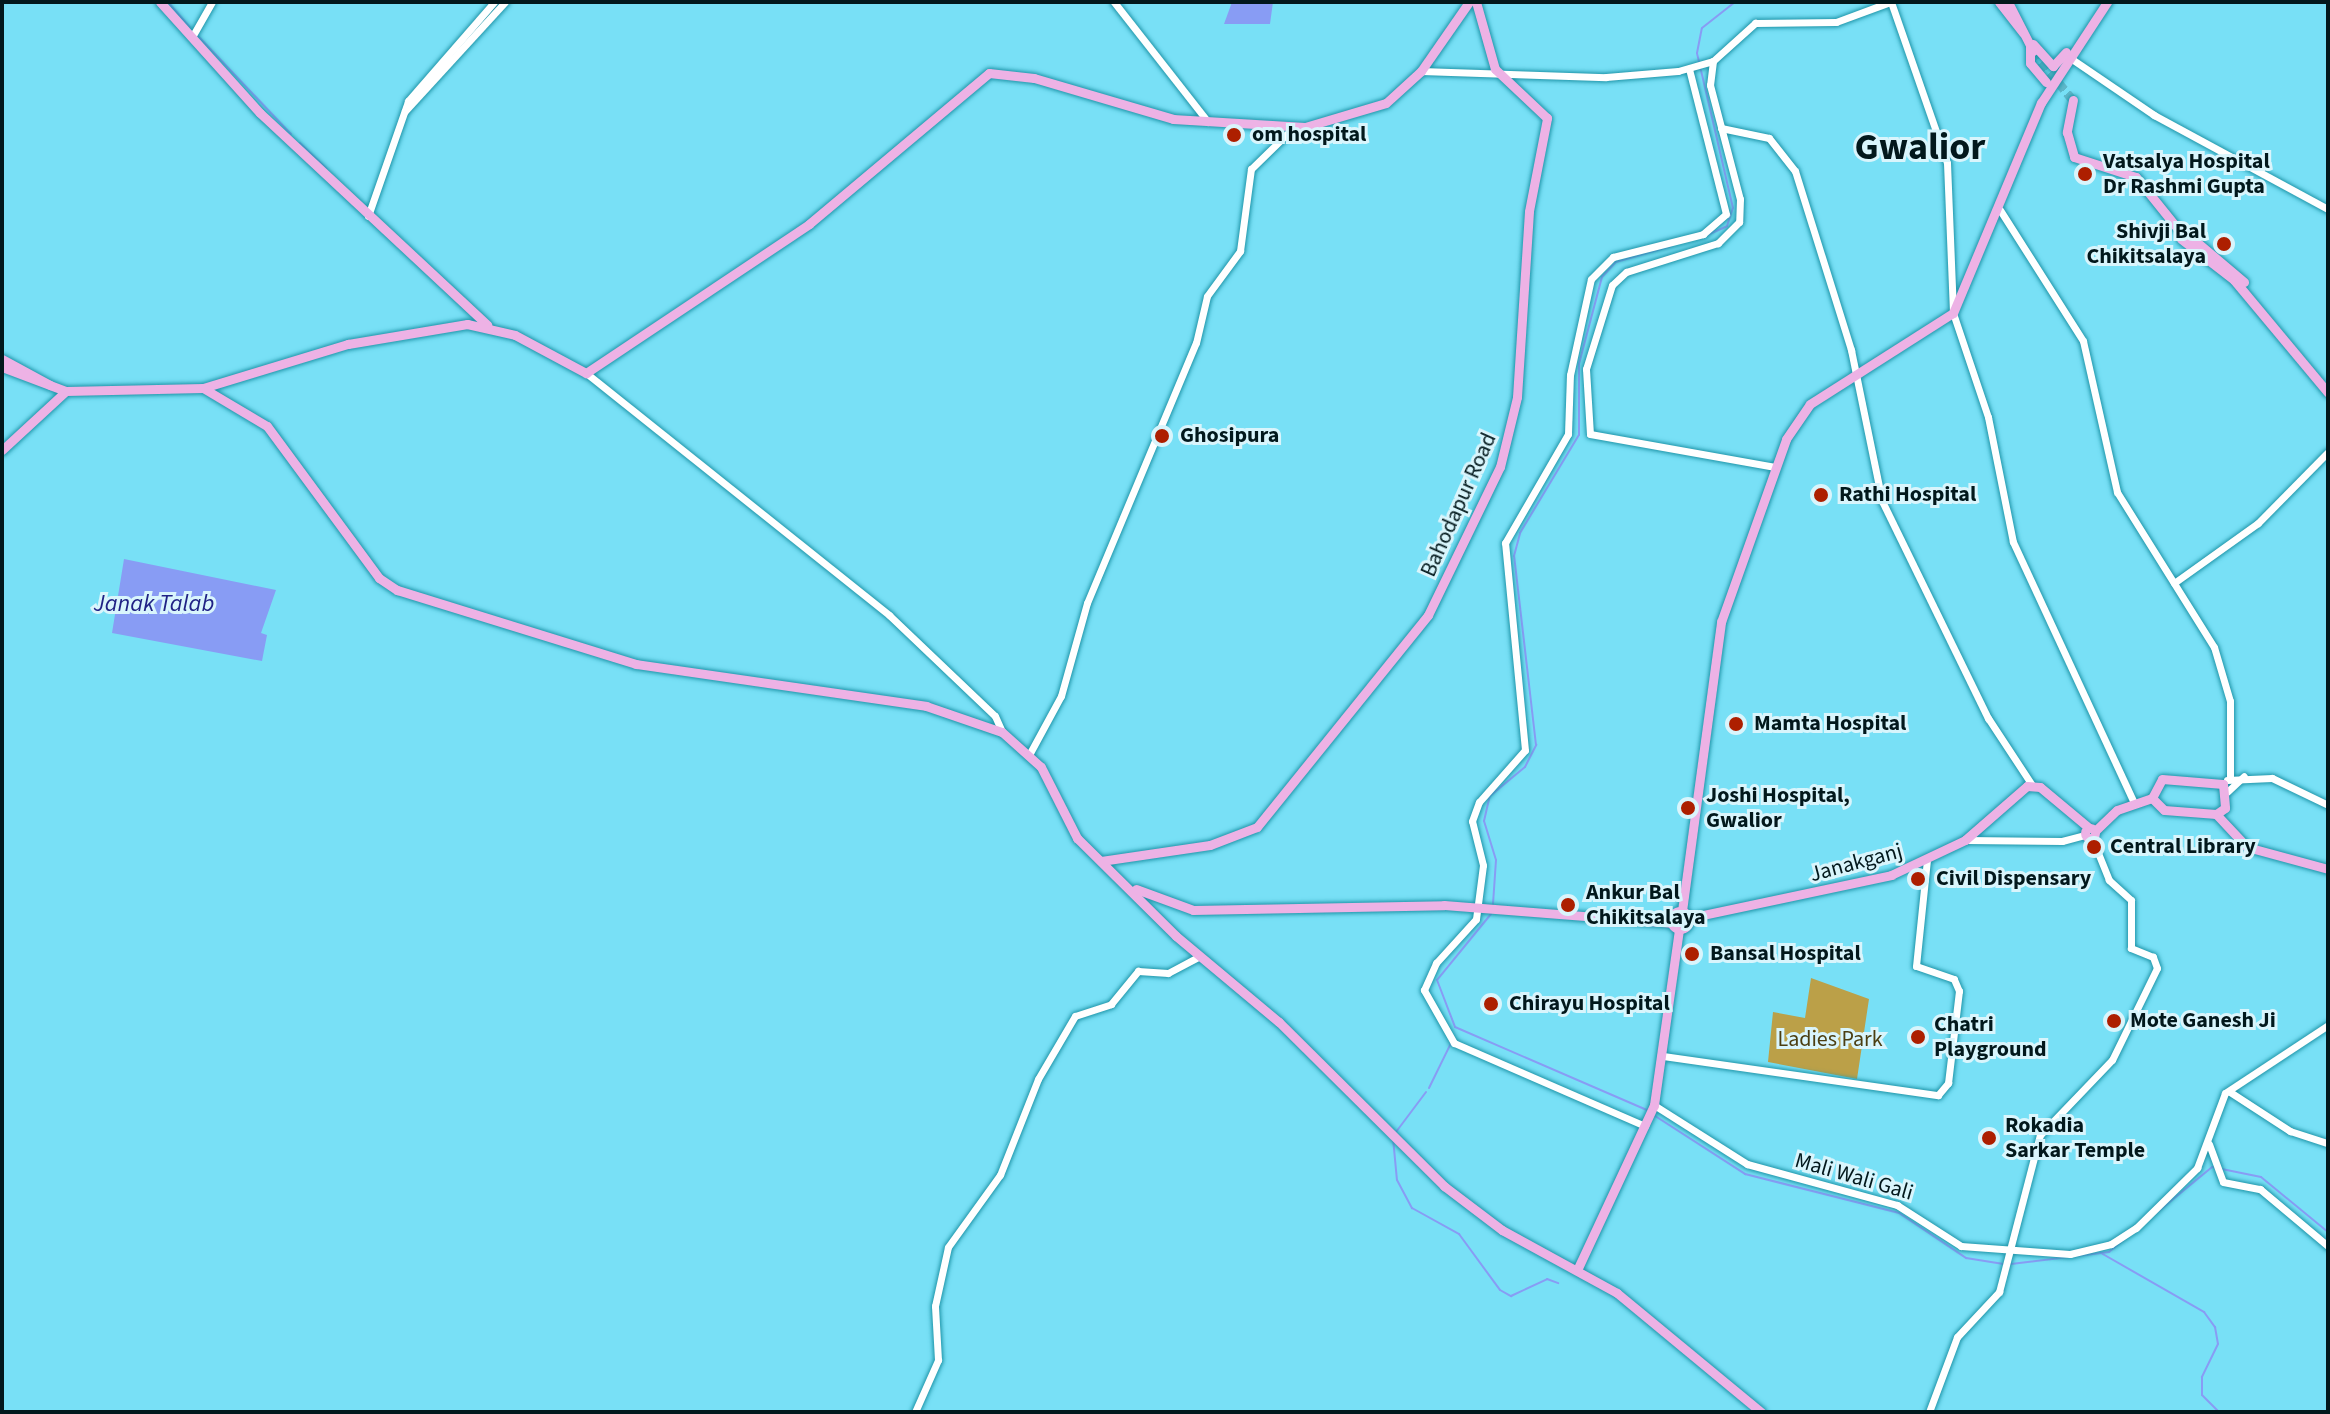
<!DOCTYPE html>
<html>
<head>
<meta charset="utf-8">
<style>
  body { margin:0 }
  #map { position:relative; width:2330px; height:1414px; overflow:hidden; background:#78e0f6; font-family:"Source Sans 3",sans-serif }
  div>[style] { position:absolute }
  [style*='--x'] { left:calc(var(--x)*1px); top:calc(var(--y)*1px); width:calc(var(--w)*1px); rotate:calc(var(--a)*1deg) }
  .green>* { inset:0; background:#bba048 }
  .water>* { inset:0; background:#889cf4 }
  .stream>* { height:2px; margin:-1px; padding:0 1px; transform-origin:1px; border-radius:1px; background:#889cf4 }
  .major-tunnel>* { height:9px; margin-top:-4.5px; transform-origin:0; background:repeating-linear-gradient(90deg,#60b8ca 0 9px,transparent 0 13.5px) }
  .roads { filter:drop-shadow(0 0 2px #1f95a9) drop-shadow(0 0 2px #1f95a9) }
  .minor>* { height:7px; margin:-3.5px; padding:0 3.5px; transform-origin:3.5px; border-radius:3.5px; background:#fff }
  .major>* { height:9px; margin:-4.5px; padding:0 4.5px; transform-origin:4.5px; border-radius:4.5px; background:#edb2e5 }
  .major>.ring { margin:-4.5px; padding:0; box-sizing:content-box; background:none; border:9px solid #edb2e5; border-radius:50% }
  .dots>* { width:22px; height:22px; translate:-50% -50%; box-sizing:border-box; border:4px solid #d9f5fc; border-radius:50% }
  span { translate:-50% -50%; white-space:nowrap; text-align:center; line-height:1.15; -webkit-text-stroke:6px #d9f5fc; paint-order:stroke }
  .poi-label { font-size:22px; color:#02181c; font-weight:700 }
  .left { translate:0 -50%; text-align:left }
  .right { translate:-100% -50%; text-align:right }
  .street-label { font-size:22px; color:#02181c }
  .park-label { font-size:22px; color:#4b3e11 }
  .water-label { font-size:24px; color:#202285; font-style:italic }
  .town-label { font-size:38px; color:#02181c; font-weight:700 }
  .frame { position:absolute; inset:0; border:4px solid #02181c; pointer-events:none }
</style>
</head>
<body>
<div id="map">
  <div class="green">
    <div style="clip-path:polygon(1811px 978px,1869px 999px,1857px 1079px,1768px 1062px,1773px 1012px,1805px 1018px)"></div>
  </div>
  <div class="water">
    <div style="clip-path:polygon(1232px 2px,1273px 2px,1270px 24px,1224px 24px)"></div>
    <div style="clip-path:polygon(124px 559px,276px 590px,261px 633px,267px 635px,262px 661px,112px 633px)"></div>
  </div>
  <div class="stream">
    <div style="--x:168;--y:2;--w:33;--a:49"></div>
    <div style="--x:1781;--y:2;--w:40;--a:0"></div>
    <div style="--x:198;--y:36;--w:135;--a:46.5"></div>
    <div style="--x:300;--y:143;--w:37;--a:44"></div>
    <div style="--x:1705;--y:236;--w:24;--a:-24"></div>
    <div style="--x:1727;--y:226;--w:19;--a:-72"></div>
    <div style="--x:1733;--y:208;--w:159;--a:-103.1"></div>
    <div style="--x:1697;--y:53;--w:25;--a:-79"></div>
    <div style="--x:1702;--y:28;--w:42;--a:-38.2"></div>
    <div style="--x:1493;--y:904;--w:44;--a:-86.1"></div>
    <div style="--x:1496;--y:860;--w:41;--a:-107.1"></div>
    <div style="--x:1484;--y:821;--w:26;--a:-77"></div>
    <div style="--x:1490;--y:796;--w:45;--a:-39.6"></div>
    <div style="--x:1525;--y:767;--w:25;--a:-63"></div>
    <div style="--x:1536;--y:745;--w:190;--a:-96.6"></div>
    <div style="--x:1514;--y:556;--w:24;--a:-75"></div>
    <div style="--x:1520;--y:533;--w:114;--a:-59"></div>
    <div style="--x:1579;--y:435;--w:71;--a:-90"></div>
    <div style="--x:1579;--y:364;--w:90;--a:-75.2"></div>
    <div style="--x:1602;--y:277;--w:21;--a:-47"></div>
    <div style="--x:1616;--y:262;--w:58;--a:-15.9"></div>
    <div style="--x:1491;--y:914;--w:85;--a:129.3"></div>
    <div style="--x:1437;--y:980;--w:50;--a:69"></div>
    <div style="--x:1455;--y:1027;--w:209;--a:23.4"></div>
    <div style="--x:1429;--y:1088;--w:50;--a:-63.9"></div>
    <div style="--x:1652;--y:1114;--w:111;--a:32.8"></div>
    <div style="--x:1745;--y:1174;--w:159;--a:14.2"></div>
    <div style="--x:1899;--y:1213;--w:81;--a:33.9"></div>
    <div style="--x:1966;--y:1258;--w:38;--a:9"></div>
    <div style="--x:1396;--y:1132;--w:50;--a:-53.1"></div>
    <div style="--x:1393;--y:1138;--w:42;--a:84.6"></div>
    <div style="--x:1397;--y:1180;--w:32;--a:62"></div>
    <div style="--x:1412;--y:1208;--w:54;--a:29"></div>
    <div style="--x:1459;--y:1234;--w:69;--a:53.8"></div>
    <div style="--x:1500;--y:1290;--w:13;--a:29"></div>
    <div style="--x:1511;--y:1296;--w:40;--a:-25"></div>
    <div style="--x:1547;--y:1279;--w:12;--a:20"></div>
    <div style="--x:2101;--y:1253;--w:119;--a:29.8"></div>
    <div style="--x:2204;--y:1312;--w:19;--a:54"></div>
    <div style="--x:2215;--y:1327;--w:17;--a:80"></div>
    <div style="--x:2218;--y:1344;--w:37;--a:116"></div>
    <div style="--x:2202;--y:1377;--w:18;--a:90"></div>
    <div style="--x:2202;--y:1395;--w:24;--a:45"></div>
    <div style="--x:2011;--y:1264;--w:99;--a:-7"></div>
    <div style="--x:2109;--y:1252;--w:134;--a:-39.5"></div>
    <div style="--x:2212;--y:1167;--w:50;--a:11.5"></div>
    <div style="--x:2261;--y:1177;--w:87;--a:39.4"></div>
  </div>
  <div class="major-tunnel">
    <div style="--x:2033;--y:51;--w:63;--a:50.8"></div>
  </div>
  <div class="roads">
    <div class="minor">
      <div style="--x:1114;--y:2;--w:152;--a:51.9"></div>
      <div style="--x:1891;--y:2;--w:170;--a:70.8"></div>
      <div style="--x:1947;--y:163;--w:150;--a:87.7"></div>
      <div style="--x:1953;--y:313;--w:110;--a:71.4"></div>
      <div style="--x:1988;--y:417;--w:127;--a:78.7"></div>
      <div style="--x:2013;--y:542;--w:288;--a:65.1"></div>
      <div style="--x:192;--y:37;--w:40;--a:-60.3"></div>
      <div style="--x:2069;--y:57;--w:103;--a:34.3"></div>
      <div style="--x:2154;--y:115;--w:198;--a:28.4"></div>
      <div style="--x:1713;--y:61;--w:24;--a:97"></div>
      <div style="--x:1710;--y:85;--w:118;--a:75.3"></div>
      <div style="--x:1740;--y:199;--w:23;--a:92"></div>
      <div style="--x:1739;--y:222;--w:30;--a:135"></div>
      <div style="--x:1718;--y:243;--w:96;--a:162.5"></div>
      <div style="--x:1626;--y:272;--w:19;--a:137"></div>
      <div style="--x:1612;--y:285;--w:88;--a:107.2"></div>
      <div style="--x:1586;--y:369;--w:65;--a:86.5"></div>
      <div style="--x:1590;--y:434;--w:188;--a:10.1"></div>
      <div style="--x:1421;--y:71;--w:185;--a:1.9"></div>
      <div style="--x:1606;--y:77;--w:72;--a:-4.8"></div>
      <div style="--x:1678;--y:71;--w:36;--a:-16"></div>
      <div style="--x:1713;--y:61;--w:57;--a:-42.1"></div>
      <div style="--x:1755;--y:23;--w:81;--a:-0.7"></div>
      <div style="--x:1836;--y:22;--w:58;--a:-20.3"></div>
      <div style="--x:405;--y:111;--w:148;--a:-47.5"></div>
      <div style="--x:1721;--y:128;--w:49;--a:11.8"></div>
      <div style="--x:1769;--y:138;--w:42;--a:51.8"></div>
      <div style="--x:1795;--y:171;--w:188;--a:72.6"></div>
      <div style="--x:1851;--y:350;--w:154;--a:78.4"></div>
      <div style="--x:1882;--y:501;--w:242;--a:64"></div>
      <div style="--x:1988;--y:718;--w:80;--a:56.7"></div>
      <div style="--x:2000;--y:210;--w:155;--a:57.6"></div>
      <div style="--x:2083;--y:341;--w:155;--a:77.3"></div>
      <div style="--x:2117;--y:492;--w:183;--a:58"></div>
      <div style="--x:2214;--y:647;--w:56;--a:73.5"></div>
      <div style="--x:2230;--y:701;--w:77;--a:90"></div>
      <div style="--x:368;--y:216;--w:122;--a:-70.8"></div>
      <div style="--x:408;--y:101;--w:131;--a:-49"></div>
      <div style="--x:586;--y:373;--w:388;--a:38.6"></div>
      <div style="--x:889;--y:615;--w:146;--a:43.6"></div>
      <div style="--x:995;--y:716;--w:17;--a:66"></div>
      <div style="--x:2174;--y:583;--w:103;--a:-35.5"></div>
      <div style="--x:2258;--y:523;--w:100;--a:-45.4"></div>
      <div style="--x:1030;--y:753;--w:65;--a:-61.5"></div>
      <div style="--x:1061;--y:696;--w:97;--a:-74.4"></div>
      <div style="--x:1087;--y:603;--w:282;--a:-67.3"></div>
      <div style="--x:1196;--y:343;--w:48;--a:-76.8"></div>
      <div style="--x:1207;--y:296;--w:56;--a:-53.7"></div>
      <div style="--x:1240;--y:251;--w:83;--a:-82.4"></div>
      <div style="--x:1251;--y:169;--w:59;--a:-44.3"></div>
      <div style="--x:2227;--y:780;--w:45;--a:-2.5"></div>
      <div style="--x:2272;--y:778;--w:62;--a:25.7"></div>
      <div style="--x:2227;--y:792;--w:23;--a:-43"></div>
      <div style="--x:1965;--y:840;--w:97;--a:0.6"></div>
      <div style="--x:2062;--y:841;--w:24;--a:-15"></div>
      <div style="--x:1663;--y:1056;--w:278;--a:8.1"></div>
      <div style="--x:1938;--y:1095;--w:16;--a:-50"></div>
      <div style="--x:1948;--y:1083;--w:93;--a:-83.2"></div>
      <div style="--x:1959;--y:991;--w:13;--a:-113"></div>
      <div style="--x:1954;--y:979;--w:40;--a:-161.1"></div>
      <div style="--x:1916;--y:966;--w:107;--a:-84.1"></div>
      <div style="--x:2230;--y:1092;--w:72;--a:33"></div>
      <div style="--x:2290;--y:1131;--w:40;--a:18"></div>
      <div style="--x:1654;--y:1105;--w:110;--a:32.4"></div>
      <div style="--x:1747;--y:1164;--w:156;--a:15.3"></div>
      <div style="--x:1897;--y:1205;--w:76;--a:32.6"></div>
      <div style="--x:1961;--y:1246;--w:109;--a:4.2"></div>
      <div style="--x:2070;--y:1254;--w:42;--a:-13.7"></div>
      <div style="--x:2111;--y:1244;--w:30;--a:-33"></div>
      <div style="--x:2136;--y:1228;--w:86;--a:-44.5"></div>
      <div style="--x:2197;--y:1168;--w:80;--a:-69.5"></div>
      <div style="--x:2225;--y:1093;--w:123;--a:-33.4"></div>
      <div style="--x:1645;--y:1126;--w:208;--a:-156.5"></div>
      <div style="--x:1454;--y:1043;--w:61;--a:-119.5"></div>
      <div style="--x:1424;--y:990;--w:30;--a:-66"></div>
      <div style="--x:1436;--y:963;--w:59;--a:-47.7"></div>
      <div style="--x:1476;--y:919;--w:54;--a:-82.6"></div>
      <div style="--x:1483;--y:865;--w:45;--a:-104"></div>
      <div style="--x:1472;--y:821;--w:20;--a:-70"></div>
      <div style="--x:1479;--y:802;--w:69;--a:-48.5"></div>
      <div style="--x:1525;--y:750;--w:208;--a:-95.5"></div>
      <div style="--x:1505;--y:543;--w:126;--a:-60"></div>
      <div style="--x:1568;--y:434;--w:59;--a:-88.1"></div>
      <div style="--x:1570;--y:375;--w:98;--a:-77.7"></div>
      <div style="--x:1591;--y:279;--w:31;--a:-45"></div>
      <div style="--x:1613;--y:257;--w:93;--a:-14.3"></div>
      <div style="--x:1703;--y:234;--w:30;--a:-41"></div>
      <div style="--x:1726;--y:214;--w:150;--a:-104.3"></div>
      <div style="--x:2209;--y:1144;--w:40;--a:69.8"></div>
      <div style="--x:2223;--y:1182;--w:38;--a:11"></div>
      <div style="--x:2260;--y:1189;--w:89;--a:40"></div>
      <div style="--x:915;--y:1412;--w:57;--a:-66.1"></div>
      <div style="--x:938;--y:1360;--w:54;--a:-93.2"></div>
      <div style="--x:935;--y:1306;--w:60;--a:-77.6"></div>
      <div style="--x:948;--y:1247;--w:89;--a:-54.2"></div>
      <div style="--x:1000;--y:1175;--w:103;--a:-68.4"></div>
      <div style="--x:1038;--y:1079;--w:73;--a:-59.6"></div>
      <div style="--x:1075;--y:1016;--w:38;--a:-18"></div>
      <div style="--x:1111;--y:1004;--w:43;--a:-50.7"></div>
      <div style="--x:1138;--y:971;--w:30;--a:4"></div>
      <div style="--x:1168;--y:973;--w:36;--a:-28"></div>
      <div style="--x:1929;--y:1412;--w:80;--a:-69.5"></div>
      <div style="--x:1957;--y:1337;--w:62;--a:-47"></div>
      <div style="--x:1999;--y:1292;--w:162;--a:-75.4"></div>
      <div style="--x:2040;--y:1135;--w:104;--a:-46.2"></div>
      <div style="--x:2112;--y:1060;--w:102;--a:-63.9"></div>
      <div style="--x:2157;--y:968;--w:12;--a:-110"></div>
      <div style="--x:2153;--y:957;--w:24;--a:-158"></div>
      <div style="--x:2131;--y:948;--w:48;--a:-90"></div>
      <div style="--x:2131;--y:900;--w:30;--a:-138"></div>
      <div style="--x:2109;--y:880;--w:45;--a:-112"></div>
    </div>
    <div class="major">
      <div style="--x:160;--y:2;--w:149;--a:48"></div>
      <div style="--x:260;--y:113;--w:311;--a:43"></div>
      <div style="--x:1999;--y:2;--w:39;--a:52"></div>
      <div style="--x:2008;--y:2;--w:55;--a:63"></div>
      <div style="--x:2033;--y:44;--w:30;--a:48"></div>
      <div style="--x:2053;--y:66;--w:19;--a:-47"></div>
      <div style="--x:2030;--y:45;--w:18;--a:90"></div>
      <div style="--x:2030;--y:63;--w:25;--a:50"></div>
      <div style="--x:2073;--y:100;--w:33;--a:101"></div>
      <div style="--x:2067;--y:132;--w:26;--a:74"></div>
      <div style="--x:2074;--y:157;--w:65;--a:17.9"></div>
      <div style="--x:2136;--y:177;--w:67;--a:51.1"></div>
      <div style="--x:2186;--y:233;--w:76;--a:40.2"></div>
      <div style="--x:2181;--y:239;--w:67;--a:37.7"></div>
      <div style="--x:2234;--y:280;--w:147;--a:50.2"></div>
      <div style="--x:2;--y:359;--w:55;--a:28.4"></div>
      <div style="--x:2;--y:367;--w:68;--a:20.6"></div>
      <div style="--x:203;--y:388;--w:152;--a:-16.9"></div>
      <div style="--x:348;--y:344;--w:121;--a:-9.5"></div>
      <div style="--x:467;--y:324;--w:49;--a:12.9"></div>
      <div style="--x:515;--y:335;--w:81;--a:28.2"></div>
      <div style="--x:586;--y:373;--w:268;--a:-33.7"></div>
      <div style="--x:809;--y:224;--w:235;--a:-40"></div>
      <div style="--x:989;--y:73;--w:45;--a:6.3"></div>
      <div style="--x:1034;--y:78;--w:145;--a:16.4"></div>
      <div style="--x:1173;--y:119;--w:132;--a:3.5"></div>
      <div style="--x:1305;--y:127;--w:84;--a:-16.5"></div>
      <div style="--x:1386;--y:103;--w:47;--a:-42.4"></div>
      <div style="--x:1421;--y:71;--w:84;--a:-55.2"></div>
      <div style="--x:2;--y:450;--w:87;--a:-42.7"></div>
      <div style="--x:66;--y:391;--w:137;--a:-1.3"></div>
      <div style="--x:203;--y:388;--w:74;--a:30.7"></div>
      <div style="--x:267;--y:426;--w:189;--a:53.6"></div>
      <div style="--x:379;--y:578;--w:22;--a:34"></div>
      <div style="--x:397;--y:590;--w:250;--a:17.2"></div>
      <div style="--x:636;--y:664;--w:293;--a:8.2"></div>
      <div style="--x:926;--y:706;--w:80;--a:18.9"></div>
      <div style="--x:1002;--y:732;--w:52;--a:41.9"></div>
      <div style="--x:1041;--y:767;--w:80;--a:63.1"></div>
      <div style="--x:1077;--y:838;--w:139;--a:44.7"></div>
      <div style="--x:1176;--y:936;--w:134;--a:39.9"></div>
      <div style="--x:1279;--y:1022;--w:233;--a:44.8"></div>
      <div style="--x:1444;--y:1186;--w:73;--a:37.2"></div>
      <div style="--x:1502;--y:1230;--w:131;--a:28.7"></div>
      <div style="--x:1617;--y:1293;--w:187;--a:39.6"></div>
      <div style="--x:2162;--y:779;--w:61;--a:4.7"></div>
      <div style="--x:2223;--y:784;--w:24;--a:85"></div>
      <div style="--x:2225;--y:808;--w:11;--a:146"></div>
      <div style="--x:2216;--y:814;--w:52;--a:-175.6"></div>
      <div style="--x:2164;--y:810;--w:17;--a:-135"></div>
      <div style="--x:2152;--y:798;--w:21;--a:-62"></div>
      <div style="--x:2216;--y:814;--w:45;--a:46.8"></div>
      <div style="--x:2247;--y:847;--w:84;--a:15.2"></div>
      <div class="ring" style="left:2085px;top:828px;width:1px;height:1px"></div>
      <div style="--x:2095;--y:831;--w:30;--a:-44"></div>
      <div style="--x:2117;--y:810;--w:37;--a:-19"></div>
      <div style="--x:1101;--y:861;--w:110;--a:-8.4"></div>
      <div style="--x:1210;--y:845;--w:50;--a:-21"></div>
      <div style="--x:1257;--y:827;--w:272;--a:-51.1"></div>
      <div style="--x:1428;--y:615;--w:165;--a:-64.1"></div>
      <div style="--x:1500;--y:467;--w:72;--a:-76.3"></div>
      <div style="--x:1517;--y:397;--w:186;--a:-86.3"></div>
      <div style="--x:1529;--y:211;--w:95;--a:-79"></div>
      <div style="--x:1547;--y:118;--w:71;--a:-136.7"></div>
      <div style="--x:1495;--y:69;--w:70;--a:-105.8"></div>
      <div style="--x:1136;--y:889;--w:61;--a:20.2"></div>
      <div style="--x:1193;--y:910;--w:251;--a:-1.1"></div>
      <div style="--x:1444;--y:905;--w:228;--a:4.5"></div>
      <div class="ring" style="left:1671px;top:911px;width:9px;height:9px"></div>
      <div style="--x:1682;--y:911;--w:292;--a:-82.3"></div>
      <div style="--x:1721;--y:622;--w:194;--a:-70.4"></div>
      <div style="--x:1786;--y:439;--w:42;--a:-55.6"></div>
      <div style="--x:1810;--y:404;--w:169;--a:-32.5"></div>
      <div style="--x:1953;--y:313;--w:228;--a:-67.3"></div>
      <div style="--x:2041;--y:103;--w:121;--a:-56.8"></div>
      <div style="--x:1689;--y:918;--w:207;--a:-12"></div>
      <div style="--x:1891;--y:875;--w:82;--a:-25.3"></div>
      <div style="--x:1965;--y:840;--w:82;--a:-41.1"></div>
      <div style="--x:2027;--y:786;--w:13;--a:4"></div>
      <div style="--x:2040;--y:787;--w:64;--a:39.9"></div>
      <div style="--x:1578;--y:1268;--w:180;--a:-65"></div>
      <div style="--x:1654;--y:1105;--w:178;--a:-81.9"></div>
    </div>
  </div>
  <div class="dots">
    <div style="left:1234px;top:135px;background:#ad1f00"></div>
    <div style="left:2085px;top:174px;background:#ad1f00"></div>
    <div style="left:2224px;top:244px;background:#ad1f00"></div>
    <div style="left:1162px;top:436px;background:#ad1f00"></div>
    <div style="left:1821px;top:495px;background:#ad1f00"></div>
    <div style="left:1736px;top:724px;background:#ad1f00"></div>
    <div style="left:1688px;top:808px;background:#ad1f00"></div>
    <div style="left:2094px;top:847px;background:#ad1f00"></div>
    <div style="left:1918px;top:879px;background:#ad1f00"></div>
    <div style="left:1568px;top:905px;background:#ad1f00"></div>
    <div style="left:1692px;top:954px;background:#ad1f00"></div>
    <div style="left:1491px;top:1004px;background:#ad1f00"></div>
    <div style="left:2114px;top:1021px;background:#ad1f00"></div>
    <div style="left:1918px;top:1037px;background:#ad1f00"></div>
    <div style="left:1989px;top:1138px;background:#ad1f00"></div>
  </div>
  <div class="poi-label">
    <span class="left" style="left:1252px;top:135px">om hospital</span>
    <span class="left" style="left:2103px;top:174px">Vatsalya Hospital<br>Dr Rashmi Gupta</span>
    <span class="right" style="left:2206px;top:244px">Shivji Bal<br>Chikitsalaya</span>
    <span class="left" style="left:1180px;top:436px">Ghosipura</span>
    <span class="left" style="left:1839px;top:495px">Rathi Hospital</span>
    <span class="left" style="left:1754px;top:724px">Mamta Hospital</span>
    <span class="left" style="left:1706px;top:808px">Joshi Hospital,<br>Gwalior</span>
    <span class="left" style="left:2110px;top:847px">Central Library</span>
    <span class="left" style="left:1936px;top:879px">Civil Dispensary</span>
    <span class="left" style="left:1586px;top:905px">Ankur Bal<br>Chikitsalaya</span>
    <span class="left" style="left:1710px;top:954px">Bansal Hospital</span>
    <span class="left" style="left:1509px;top:1004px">Chirayu Hospital</span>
    <span class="left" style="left:2130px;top:1021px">Mote Ganesh Ji</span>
    <span class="left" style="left:1934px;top:1037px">Chatri<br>Playground</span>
    <span class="left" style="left:2005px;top:1138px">Rokadia<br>Sarkar Temple</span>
  </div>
  <div class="street-label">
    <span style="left:1459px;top:505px;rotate:-66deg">Bahodapur Road</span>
    <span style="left:1856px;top:863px;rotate:-15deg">Janakganj</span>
    <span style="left:1854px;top:1177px;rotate:16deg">Mali Wali Gali</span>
  </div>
  <div class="park-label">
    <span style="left:1830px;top:1040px">Ladies Park</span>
  </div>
  <div class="water-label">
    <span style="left:154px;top:604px">Janak Talab</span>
  </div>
  <div class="town-label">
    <span style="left:1920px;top:148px">Gwalior</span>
  </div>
  <div class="frame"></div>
</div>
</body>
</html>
